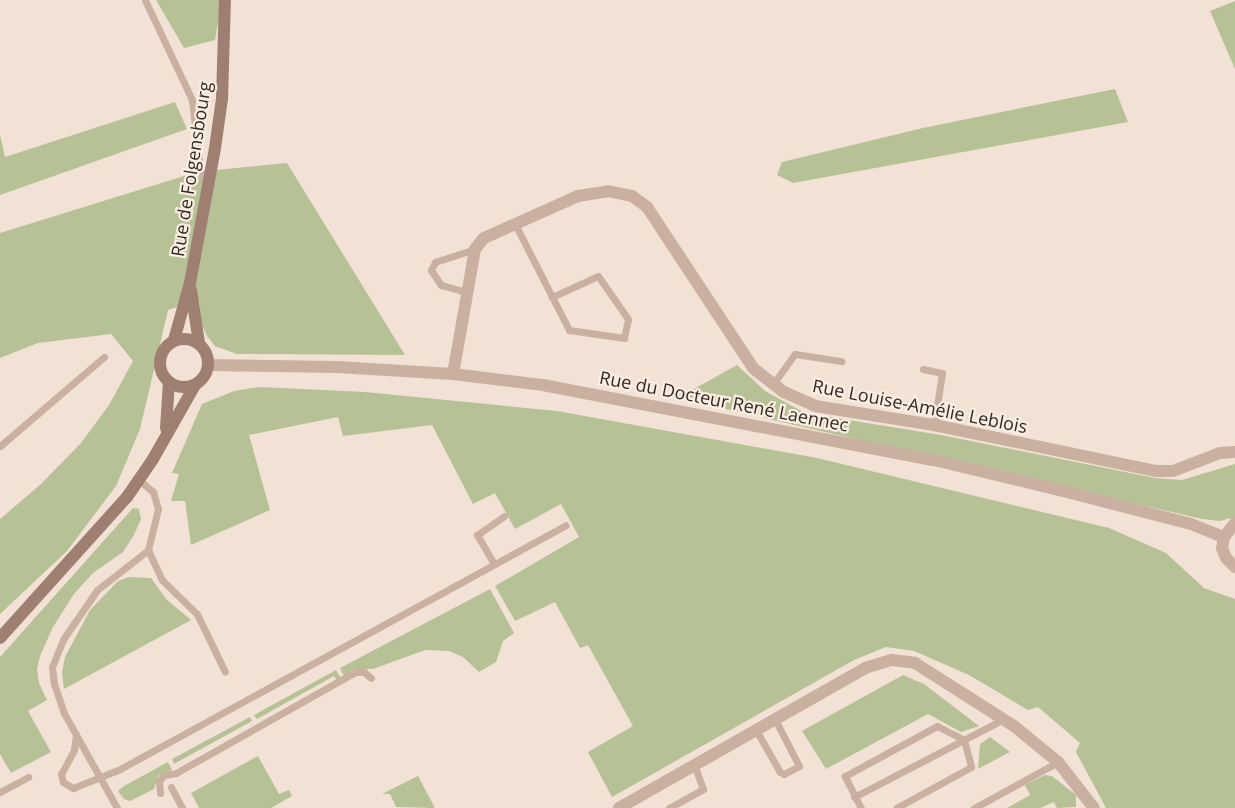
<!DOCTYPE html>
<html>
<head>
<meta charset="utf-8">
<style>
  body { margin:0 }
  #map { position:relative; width:1235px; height:808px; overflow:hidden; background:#f2e2d5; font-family:"Open Sans",sans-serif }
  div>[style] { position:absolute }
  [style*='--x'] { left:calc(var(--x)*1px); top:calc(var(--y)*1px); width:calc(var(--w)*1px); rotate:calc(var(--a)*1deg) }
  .green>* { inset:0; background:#b6c195 }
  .lane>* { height:7px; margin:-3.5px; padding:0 3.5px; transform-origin:3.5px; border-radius:3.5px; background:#cab0a1 }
  .street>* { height:12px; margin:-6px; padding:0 6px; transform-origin:6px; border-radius:6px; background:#cab0a1 }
  .secondary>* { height:12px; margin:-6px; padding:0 6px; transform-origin:6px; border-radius:6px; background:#9e7f72 }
  .secondary>.ring { margin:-6px; padding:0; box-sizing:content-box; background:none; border:12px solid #9e7f72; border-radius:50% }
  span { translate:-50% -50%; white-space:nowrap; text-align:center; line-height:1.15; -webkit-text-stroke:4.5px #faede1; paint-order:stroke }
  .street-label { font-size:18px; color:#342824 }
</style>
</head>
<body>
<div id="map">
  <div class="green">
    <div style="clip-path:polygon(156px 0,222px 0,215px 40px,184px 48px)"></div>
    <div style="clip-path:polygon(1235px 1px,1235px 69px,1210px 11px)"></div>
    <div style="clip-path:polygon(1115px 89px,1128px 122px,793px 183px,777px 175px,782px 162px,923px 128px)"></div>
    <div style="clip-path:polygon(175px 102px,187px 129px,0 195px,0 135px,5px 157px)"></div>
    <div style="clip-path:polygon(287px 163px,405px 355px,237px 354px,215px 346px,207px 336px,201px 323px,199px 300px,168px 310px,140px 429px,116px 486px,67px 551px,0 614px,0 519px,41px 484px,81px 443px,109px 405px,133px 361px,111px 334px,38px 343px,0 358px,0 233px,197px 172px)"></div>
    <div style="clip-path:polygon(737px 365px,765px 391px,805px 413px,941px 435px,1155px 478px,1182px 480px,1235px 464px,1235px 517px,1220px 521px,1202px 519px,678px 398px)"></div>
    <div style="clip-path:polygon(260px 387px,365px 392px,557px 411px,817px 458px,1109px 528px,1166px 553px,1204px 588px,1235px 599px,1235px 808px,1106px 808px,1076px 752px,1080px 743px,1038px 707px,1028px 710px,969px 675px,914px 651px,886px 647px,854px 660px,612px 797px,588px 752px,633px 726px,588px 645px,580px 648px,555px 602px,515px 621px,495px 586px,579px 537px,561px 504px,515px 529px,495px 493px,473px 504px,432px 425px,343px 436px,338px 417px,249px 435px,270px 510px,191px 545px,185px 501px,171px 501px,179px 474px,172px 473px,202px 404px,234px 391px)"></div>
    <div style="clip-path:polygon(133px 508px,139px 509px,141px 519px,134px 535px,123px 552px,93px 573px,74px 594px,53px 627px,40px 656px,37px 669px,39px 683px,47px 700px,28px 711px,51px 752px,11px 773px,0 754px,0 657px)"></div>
    <div style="clip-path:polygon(129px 577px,151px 578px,167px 600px,191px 620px,64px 689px,62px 672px,65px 657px,90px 610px,118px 581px)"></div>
    <div style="clip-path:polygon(490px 589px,514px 633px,503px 641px,496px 662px,479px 672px,463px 657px,449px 651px,425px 650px,373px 669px,354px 669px,344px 676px,340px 668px)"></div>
    <div style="clip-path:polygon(336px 670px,341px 679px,337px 681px,334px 676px,257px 719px,254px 715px)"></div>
    <div style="clip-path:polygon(903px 675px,924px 684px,979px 726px,961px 732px,928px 714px,826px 769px,802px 731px)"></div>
    <div style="clip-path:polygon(250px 717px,252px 721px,174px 764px,172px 759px)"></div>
    <div style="clip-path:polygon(990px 737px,1010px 752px,978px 769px,980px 744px)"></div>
    <div style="clip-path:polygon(258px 756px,279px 794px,289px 790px,292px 796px,271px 808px,199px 808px,191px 793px)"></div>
    <div style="clip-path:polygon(168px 762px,172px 770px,158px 776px,154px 789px,130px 801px,124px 799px,118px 791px,124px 786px)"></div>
    <div style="clip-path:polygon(1045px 775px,1052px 776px,1076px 795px,1076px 807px,1057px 808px,1054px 802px,1040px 808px,1007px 808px,1030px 795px,1025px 785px)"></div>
    <div style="clip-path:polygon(418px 776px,435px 808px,396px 807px,390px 794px,382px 794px)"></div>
  </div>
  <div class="lane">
    <div style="--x:145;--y:0;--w:110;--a:64.8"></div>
    <div style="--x:192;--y:100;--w:69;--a:83.4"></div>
    <div style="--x:200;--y:169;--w:16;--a:68"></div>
    <div style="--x:515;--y:224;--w:119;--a:63"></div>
    <div style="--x:569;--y:330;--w:56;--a:8.3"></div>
    <div style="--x:624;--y:338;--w:19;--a:-78"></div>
    <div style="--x:628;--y:319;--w:52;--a:-124.9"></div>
    <div style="--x:598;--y:276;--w:51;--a:155.5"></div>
    <div style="--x:466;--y:292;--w:26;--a:-164"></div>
    <div style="--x:441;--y:285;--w:18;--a:-124"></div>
    <div style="--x:431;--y:270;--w:9;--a:-63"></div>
    <div style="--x:435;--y:262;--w:42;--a:-18"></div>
    <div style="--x:923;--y:369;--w:19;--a:12"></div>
    <div style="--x:942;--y:373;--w:53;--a:98.7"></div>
    <div style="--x:773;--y:384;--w:37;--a:-54"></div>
    <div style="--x:795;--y:354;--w:47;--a:8.7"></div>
    <div style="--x:0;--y:446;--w:137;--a:-40.6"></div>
    <div style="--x:148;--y:550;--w:33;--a:65"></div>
    <div style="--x:162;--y:580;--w:49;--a:44.2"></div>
    <div style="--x:197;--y:614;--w:64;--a:64.2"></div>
    <div style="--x:494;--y:564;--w:34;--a:-120"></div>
    <div style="--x:477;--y:535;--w:33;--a:-35"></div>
    <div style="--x:756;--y:730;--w:48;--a:60.3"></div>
    <div style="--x:780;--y:772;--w:4;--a:27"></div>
    <div style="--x:784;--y:774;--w:17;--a:-28"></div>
    <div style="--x:799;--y:766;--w:53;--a:-117.1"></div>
    <div style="--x:76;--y:735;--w:15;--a:98"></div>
    <div style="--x:74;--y:750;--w:27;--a:118"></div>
    <div style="--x:61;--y:774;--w:8;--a:76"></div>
    <div style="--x:63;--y:782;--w:12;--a:31"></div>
    <div style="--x:73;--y:788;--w:51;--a:-22"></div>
    <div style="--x:120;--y:769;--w:508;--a:-28.68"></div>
    <div style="--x:171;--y:787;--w:24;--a:62"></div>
    <div style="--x:0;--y:792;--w:32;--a:-28"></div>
    <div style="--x:160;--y:793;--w:12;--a:-95"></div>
    <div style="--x:159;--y:781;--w:8;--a:-50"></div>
    <div style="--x:164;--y:775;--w:12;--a:-9"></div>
    <div style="--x:176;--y:773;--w:206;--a:-29.4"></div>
    <div style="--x:355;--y:672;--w:9;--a:0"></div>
    <div style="--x:364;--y:672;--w:9;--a:41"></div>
    <div style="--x:854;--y:797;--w:169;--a:-27.5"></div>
    <div style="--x:117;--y:808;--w:109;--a:-119.2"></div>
    <div style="--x:64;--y:713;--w:31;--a:-109"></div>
    <div style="--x:54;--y:684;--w:17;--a:-97"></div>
    <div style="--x:52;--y:667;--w:31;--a:-68"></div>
    <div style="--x:64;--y:638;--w:58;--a:-55.5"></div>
    <div style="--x:97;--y:590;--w:65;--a:-38.1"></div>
    <div style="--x:148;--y:550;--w:42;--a:-76.3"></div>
    <div style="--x:158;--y:509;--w:18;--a:-106"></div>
    <div style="--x:153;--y:492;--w:18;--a:-139"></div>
    <div style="--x:669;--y:808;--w:39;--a:-29"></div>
    <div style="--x:703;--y:789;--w:27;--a:-110"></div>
    <div style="--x:861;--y:808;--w:36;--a:-117"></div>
    <div style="--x:845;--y:776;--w:105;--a:-28.5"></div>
    <div style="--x:937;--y:726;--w:30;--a:27"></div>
    <div style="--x:964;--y:740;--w:28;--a:75"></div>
    <div style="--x:971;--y:767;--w:85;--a:151.3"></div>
    <div style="--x:974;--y:808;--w:96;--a:-28.7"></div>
  </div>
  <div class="street">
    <div style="--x:208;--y:365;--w:129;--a:0.9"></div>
    <div style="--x:337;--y:367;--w:116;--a:3.5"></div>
    <div style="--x:453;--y:374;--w:91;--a:7"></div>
    <div style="--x:543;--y:385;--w:398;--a:10.9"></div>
    <div style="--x:934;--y:460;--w:141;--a:13.5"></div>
    <div style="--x:1071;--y:493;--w:124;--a:14.5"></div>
    <div style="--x:1191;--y:524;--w:35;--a:22"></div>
    <div style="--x:453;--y:374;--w:127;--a:-80"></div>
    <div style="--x:475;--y:249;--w:14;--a:-51"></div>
    <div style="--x:484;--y:238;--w:103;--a:-24.1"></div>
    <div style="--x:578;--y:196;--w:30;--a:-9"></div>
    <div style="--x:608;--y:191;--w:25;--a:12"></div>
    <div style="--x:632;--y:196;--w:19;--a:36"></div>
    <div style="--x:647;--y:207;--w:193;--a:56.6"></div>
    <div style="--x:753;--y:368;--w:39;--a:38"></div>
    <div style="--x:784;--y:392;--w:34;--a:24"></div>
    <div style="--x:815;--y:406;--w:121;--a:9.1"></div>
    <div style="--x:934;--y:425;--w:227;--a:11.7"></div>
    <div style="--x:1156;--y:471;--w:17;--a:0"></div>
    <div style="--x:1173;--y:471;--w:50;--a:-21"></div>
    <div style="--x:1220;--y:453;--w:15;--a:-4"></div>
    <div style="--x:1235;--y:523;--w:18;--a:128"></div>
    <div style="--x:1224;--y:537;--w:11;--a:100"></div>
    <div style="--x:1222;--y:548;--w:11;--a:68"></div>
    <div style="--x:1226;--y:558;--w:13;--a:45"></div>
    <div style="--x:619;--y:808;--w:283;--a:-29.6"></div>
    <div style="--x:865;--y:668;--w:28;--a:-17"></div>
    <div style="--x:892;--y:660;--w:23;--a:7"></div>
    <div style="--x:915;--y:663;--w:117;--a:32.5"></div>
    <div style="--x:1014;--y:726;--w:57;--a:39.3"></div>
    <div style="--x:1058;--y:762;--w:58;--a:52"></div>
  </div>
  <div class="secondary">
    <div style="--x:191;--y:290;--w:54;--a:81.4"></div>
    <div class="ring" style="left:160px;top:339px;width:36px;height:36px"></div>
    <div style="--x:174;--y:340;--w:59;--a:-74.3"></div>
    <div style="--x:190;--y:283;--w:137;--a:-79.5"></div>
    <div style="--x:215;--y:148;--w:49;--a:-81.9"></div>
    <div style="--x:222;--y:99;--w:99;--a:-88.3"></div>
    <div style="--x:166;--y:428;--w:46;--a:-86.3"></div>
    <div style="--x:0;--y:638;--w:190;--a:-48"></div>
    <div style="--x:127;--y:497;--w:46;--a:-55.6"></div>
    <div style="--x:153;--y:459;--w:85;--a:-60.4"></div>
  </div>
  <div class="street-label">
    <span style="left:191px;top:169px;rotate:-81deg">Rue de Folgensbourg</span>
    <span style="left:724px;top:401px;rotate:11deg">Rue du Docteur René Laennec</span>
    <span style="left:920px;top:406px;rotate:11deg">Rue Louise-Amélie Leblois</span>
  </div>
</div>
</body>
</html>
